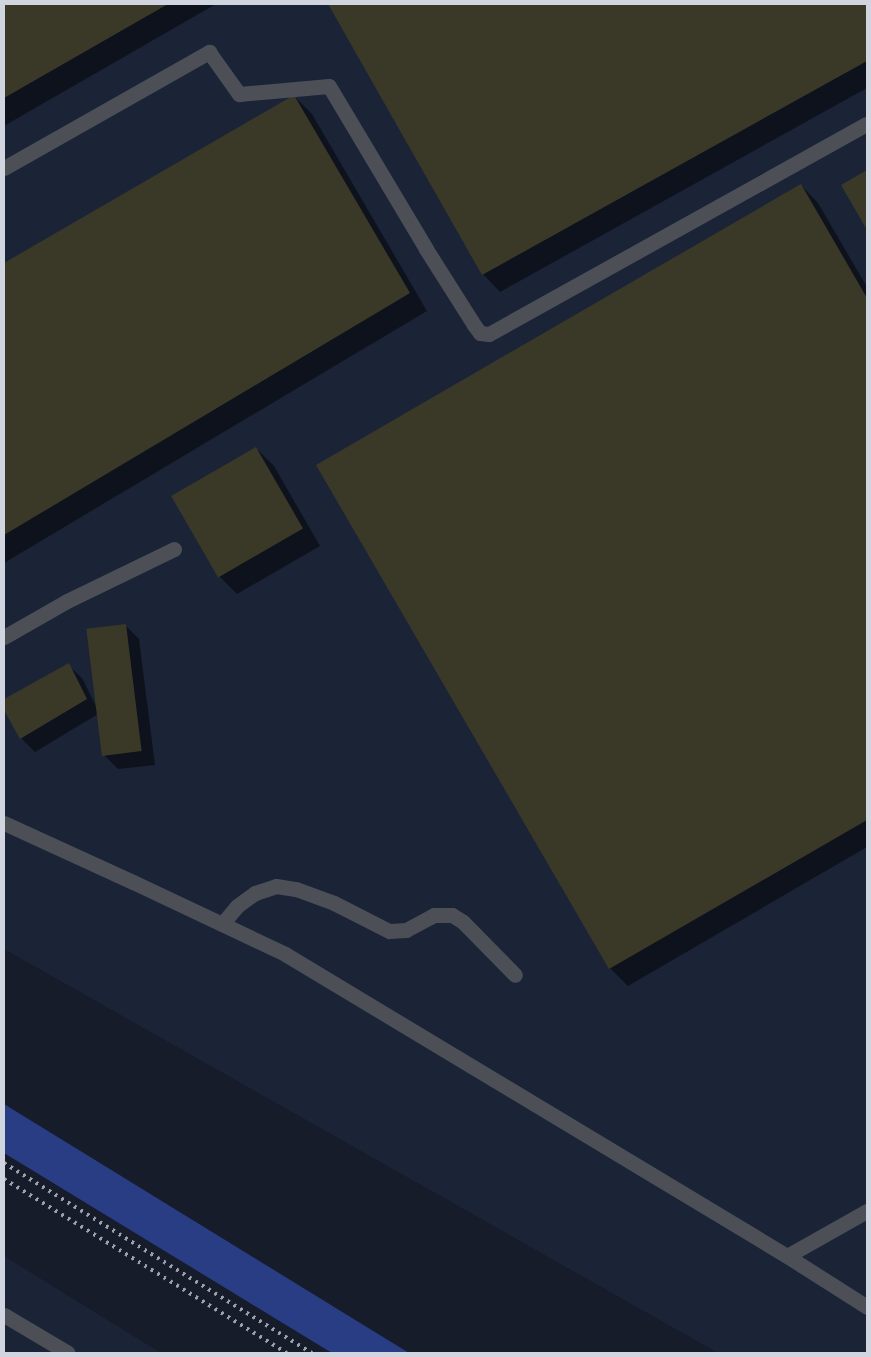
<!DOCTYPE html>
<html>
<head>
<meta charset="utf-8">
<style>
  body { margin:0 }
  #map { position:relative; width:871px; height:1357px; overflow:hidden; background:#171c2a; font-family:"Times New Roman",serif }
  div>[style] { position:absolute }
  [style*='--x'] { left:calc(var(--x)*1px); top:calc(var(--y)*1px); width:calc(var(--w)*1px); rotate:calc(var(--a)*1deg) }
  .built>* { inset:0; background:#1b2337 }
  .green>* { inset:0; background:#293d85 }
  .shadow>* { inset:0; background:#0007 }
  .building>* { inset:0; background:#3a3928; transform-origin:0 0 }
  .minor>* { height:15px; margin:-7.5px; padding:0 7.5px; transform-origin:7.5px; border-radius:7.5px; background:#4c4f56 }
  .rail>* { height:4px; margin-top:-2px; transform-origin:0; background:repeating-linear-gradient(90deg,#9ca0ab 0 2.5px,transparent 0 7.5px) }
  span { translate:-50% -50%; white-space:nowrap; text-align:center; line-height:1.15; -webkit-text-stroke:4px #171c2a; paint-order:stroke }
  .frame { position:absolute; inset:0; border:5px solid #d1d5df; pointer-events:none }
</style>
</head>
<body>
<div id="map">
  <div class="built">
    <div style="clip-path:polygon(4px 4px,867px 4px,867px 1353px,718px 1353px,4px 949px)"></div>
    <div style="clip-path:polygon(4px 1256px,161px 1353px,4px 1353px)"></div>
  </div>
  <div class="green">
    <div style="clip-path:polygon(4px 1104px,409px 1353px,332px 1353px,4px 1153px)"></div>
  </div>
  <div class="shadow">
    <div style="clip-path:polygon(4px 4px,216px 4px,4px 126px)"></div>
    <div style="clip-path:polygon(330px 4px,867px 4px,867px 88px,500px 292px,483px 274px)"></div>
    <div style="clip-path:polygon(294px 96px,312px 114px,427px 311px,4px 563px,4px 265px)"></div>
    <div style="clip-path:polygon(867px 171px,867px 227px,843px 185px)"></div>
    <div style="clip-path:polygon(801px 185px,818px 203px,867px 287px,867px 847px,628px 986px,610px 968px,318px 465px)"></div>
    <div style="clip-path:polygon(256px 448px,274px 466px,320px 546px,237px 594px,219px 576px)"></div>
    <div style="clip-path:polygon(125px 625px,139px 639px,155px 765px,118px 769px,104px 755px,98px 714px,35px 752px,21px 738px,4px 708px,4px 701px,68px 665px,82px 678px,97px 708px)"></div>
  </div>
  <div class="building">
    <div style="clip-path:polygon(4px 4px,168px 4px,4px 98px)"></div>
    <div style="clip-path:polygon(328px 4px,867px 4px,867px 61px,482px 275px)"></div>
    <div style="clip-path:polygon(294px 95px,410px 293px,4px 535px,4px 263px)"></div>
    <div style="clip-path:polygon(867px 170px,867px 230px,841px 185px)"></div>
    <div style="clip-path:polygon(801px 184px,867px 298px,867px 820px,609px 969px,316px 465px)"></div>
    <div style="left:256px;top:447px;width:94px;height:98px;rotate:60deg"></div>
    <div style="left:126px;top:624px;width:128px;height:40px;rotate:83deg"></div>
    <div style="clip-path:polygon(69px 663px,87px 699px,20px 739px,4px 710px,4px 699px)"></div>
  </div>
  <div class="minor">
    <div style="--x:4;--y:168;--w:236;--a:-29.5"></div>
    <div style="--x:209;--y:52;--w:52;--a:54.5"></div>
    <div style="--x:239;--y:94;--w:90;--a:-5.1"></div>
    <div style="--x:329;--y:86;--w:190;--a:59.2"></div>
    <div style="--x:426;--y:249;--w:90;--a:57.7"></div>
    <div style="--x:474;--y:325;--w:10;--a:53"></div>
    <div style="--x:480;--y:333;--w:9;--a:6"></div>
    <div style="--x:489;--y:334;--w:432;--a:-29.1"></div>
    <div style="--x:4;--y:637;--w:73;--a:-29.7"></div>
    <div style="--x:67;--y:601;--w:119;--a:-25.9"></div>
    <div style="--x:4;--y:823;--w:142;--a:24.6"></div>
    <div style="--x:133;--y:882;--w:168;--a:25.3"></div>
    <div style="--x:285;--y:954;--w:586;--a:31.03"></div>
    <div style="--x:787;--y:1256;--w:95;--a:32.5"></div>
    <div style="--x:222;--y:924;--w:23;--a:-50"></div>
    <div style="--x:237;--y:906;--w:22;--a:-36"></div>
    <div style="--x:255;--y:893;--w:22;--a:-18"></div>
    <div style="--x:276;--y:886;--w:20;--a:9"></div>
    <div style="--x:296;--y:889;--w:40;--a:20.2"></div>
    <div style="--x:334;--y:903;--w:62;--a:27"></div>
    <div style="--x:389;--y:931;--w:17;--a:-3"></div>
    <div style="--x:406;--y:930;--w:32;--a:-28"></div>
    <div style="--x:434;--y:915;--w:18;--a:0"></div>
    <div style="--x:452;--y:915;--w:13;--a:32"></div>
    <div style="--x:463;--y:922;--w:74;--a:45.5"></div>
    <div style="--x:787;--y:1256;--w:92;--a:-29.4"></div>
    <div style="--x:4;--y:1315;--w:74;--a:30.7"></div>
  </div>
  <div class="rail">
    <div style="--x:4;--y:1163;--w:362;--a:31.7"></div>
    <div style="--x:4;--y:1179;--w:332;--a:31.6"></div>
  </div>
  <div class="frame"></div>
</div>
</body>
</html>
